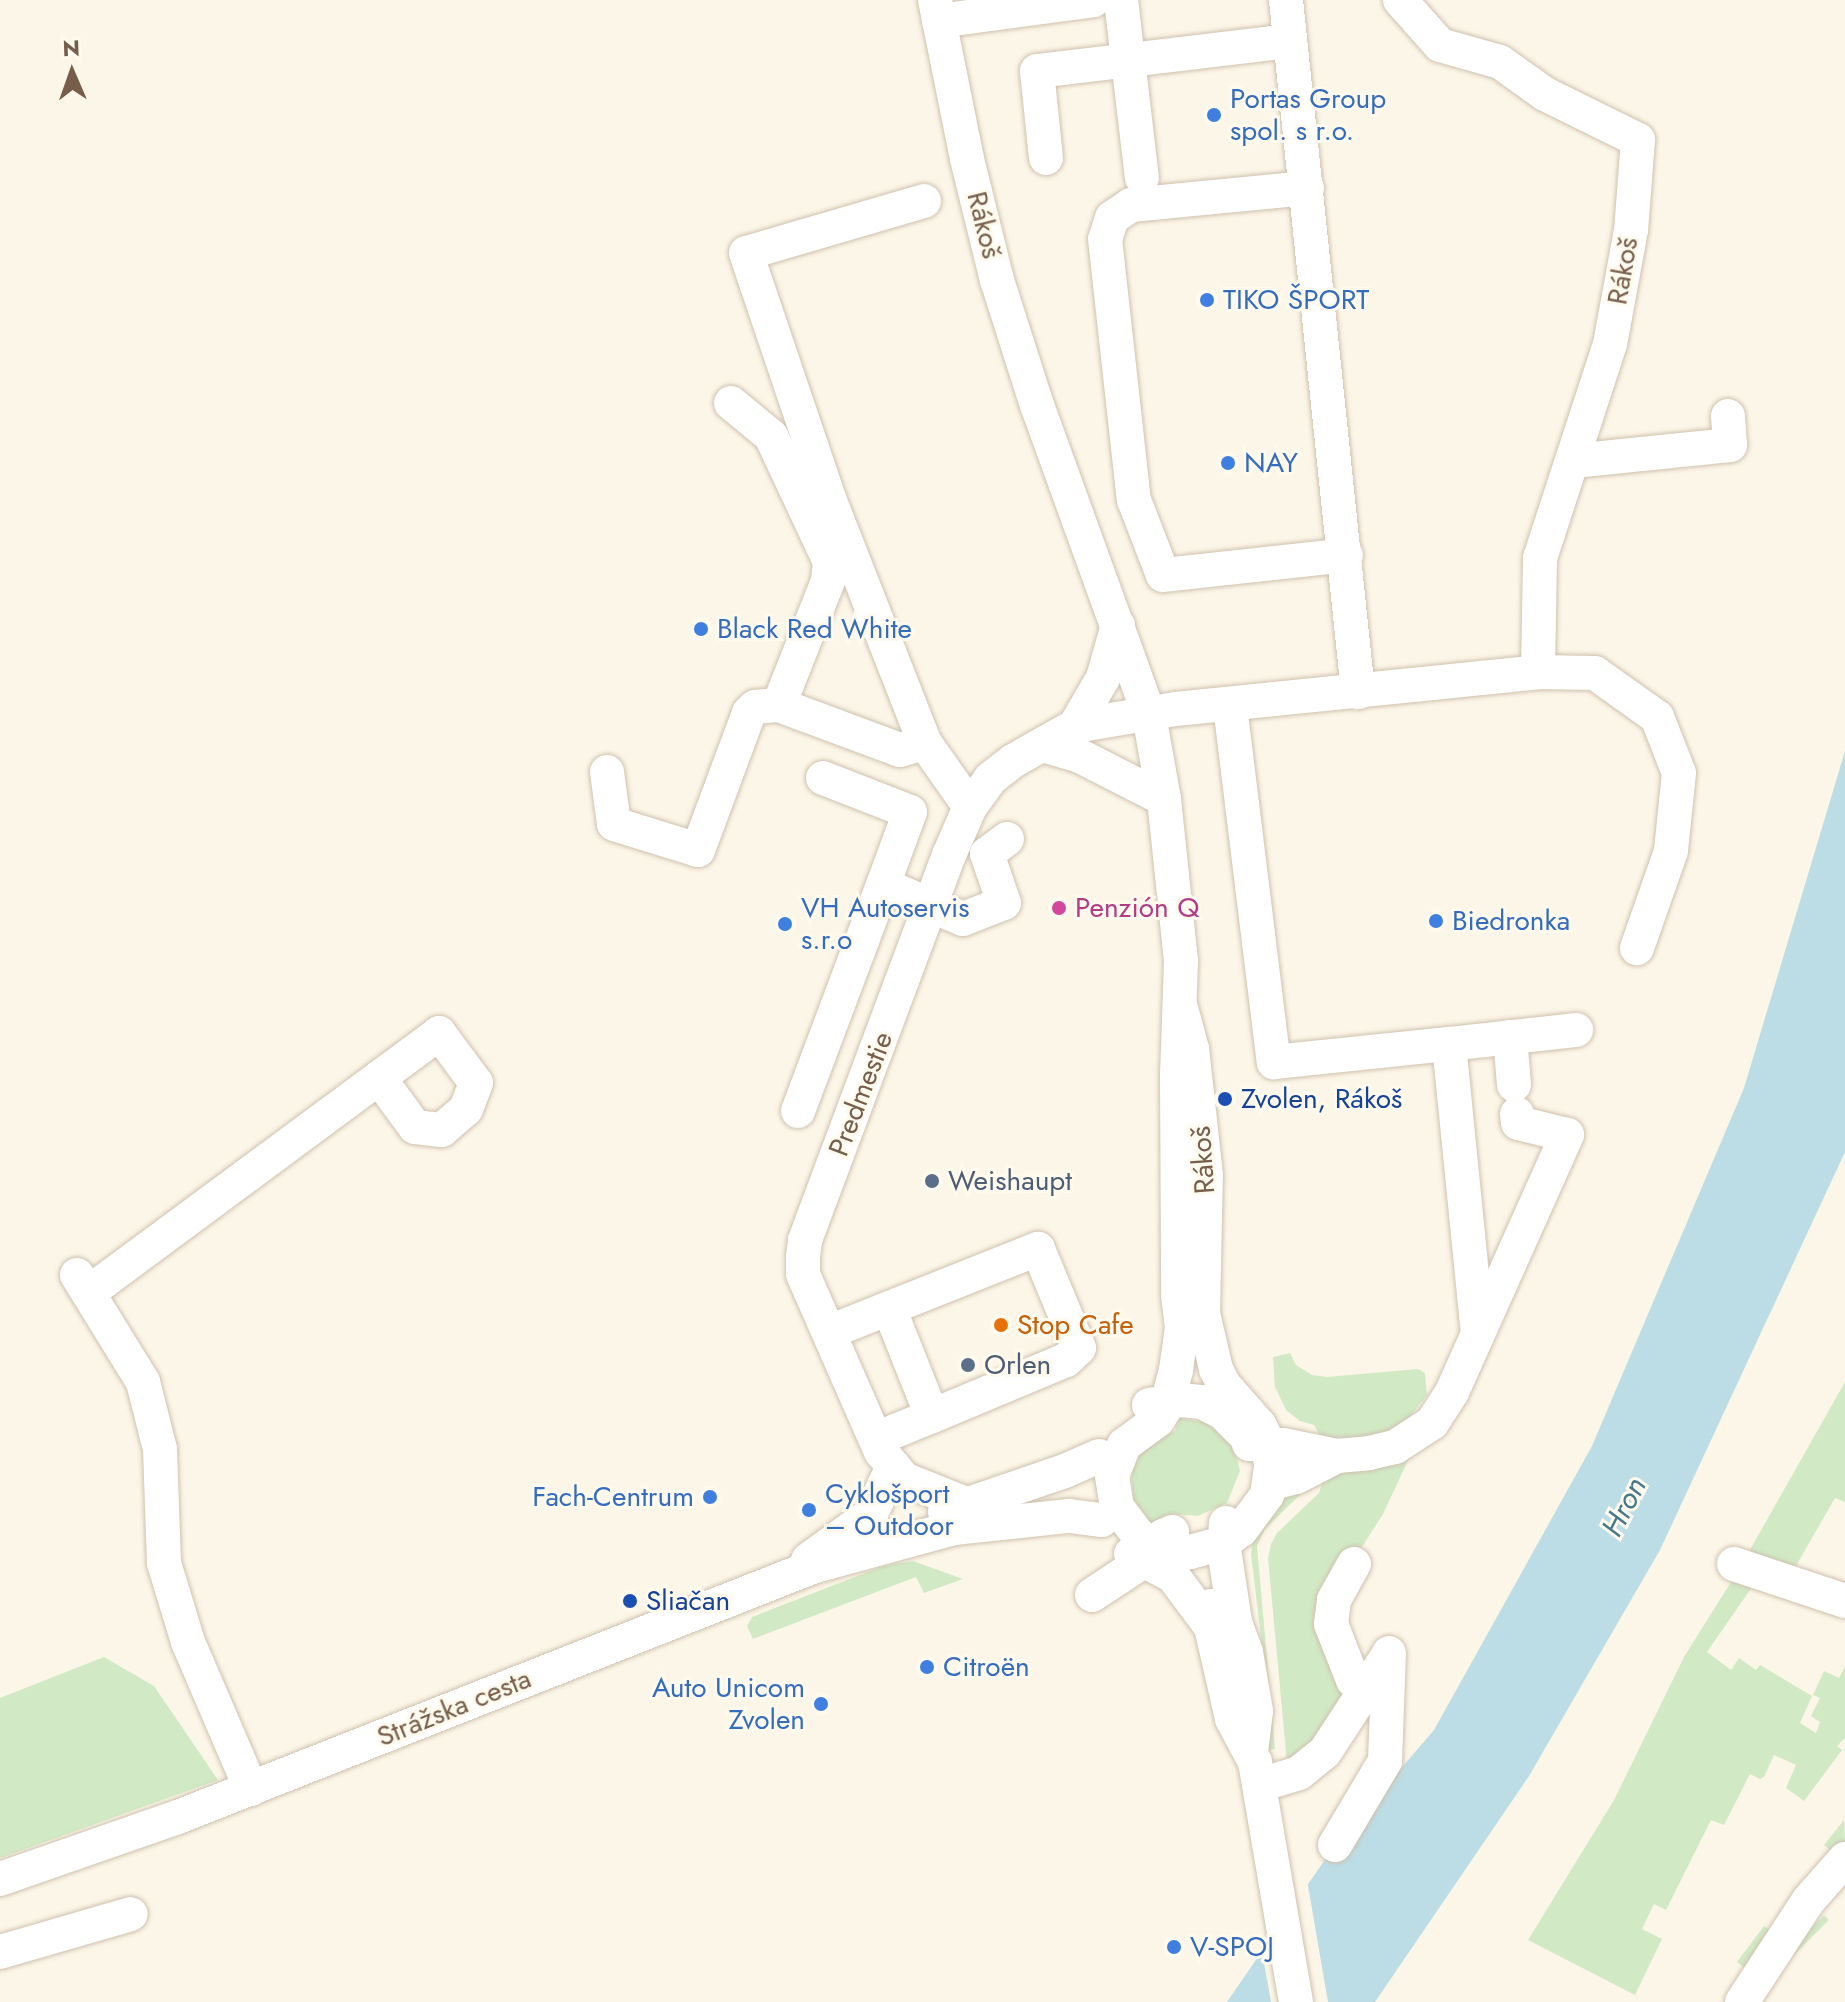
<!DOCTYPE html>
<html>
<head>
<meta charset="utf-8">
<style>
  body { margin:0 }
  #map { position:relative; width:1845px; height:2002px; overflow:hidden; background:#fcf6e8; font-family:Jost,sans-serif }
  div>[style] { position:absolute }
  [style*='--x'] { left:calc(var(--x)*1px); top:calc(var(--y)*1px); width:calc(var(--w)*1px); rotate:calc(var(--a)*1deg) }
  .green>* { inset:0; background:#d1eac5; transform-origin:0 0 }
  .water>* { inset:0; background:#bcdde6 }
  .pier>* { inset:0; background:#fcf6e8 }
  .roads { filter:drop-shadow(0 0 2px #d0c1af) drop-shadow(0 0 2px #d0c1af) }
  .minor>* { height:34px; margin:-17px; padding:0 17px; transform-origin:17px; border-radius:17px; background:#fff }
  .dots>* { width:22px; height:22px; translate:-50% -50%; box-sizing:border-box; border:4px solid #fffaee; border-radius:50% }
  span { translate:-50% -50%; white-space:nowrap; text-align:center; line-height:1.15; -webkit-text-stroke:6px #fffaee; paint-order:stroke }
  .shop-label { font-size:28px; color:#366cbe }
  .left { translate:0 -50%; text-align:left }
  .right { translate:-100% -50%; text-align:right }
  .street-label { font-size:28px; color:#765e4b }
  .hotel-label { font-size:28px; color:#b23c85 }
  .transit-label { font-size:28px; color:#164399 }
  .service-label { font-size:28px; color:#4e5e75 }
  .food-label { font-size:28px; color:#c56008 }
  .water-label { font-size:30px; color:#45798a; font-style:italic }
  .north { position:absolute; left:32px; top:32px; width:80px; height:80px; -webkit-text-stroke:6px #fffaee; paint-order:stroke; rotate:358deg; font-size:22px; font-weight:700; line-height:32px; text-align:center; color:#765e4b }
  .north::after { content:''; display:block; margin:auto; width:28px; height:36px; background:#765e4b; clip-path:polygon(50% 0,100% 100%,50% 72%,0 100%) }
</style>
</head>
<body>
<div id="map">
  <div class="green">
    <div style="clip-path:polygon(1290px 1353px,1296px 1365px,1312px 1375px,1327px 1377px,1418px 1369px,1425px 1373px,1427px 1395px,1404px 1425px,1375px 1436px,1322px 1440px,1314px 1425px,1300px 1421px,1286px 1410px,1275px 1387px,1273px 1357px)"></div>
    <div style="clip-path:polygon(1845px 1382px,1845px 1502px,1835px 1498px,1793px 1571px,1747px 1555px)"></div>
    <div style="clip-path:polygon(1179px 1418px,1209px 1423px,1233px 1441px,1240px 1471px,1227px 1503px,1198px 1516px,1174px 1514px,1155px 1528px,1133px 1499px,1132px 1472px,1143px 1447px,1175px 1431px)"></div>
    <div style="clip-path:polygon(1411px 1454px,1383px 1514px,1326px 1603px,1349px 1694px,1338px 1722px,1287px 1763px,1268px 1558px,1271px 1544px,1277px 1533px,1319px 1493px,1325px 1475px)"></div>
    <div style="clip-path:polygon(1310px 1485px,1265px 1529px,1257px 1546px,1275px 1749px,1269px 1750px,1266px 1679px,1251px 1554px,1253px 1538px,1276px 1501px)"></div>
    <div style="clip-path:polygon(913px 1561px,963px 1579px,924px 1593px,916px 1577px,753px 1639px,747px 1626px,752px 1617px,883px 1566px)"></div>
    <div style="clip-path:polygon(1731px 1582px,1752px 1587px,1707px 1652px,1731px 1670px,1739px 1658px,1756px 1670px,1760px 1665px,1812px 1696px,1800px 1723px,1816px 1733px,1820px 1722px,1811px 1716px,1820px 1698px,1813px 1695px,1824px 1671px,1839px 1678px,1845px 1666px,1845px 1738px,1837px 1746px,1842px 1750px,1804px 1801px,1786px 1788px,1796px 1765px,1774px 1755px,1764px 1777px,1760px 1779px,1750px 1774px,1724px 1825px,1711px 1820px,1666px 1910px,1654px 1904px,1642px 1929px,1662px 1939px,1635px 1995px,1528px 1940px,1614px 1800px,1684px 1657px)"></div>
    <div style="clip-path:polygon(104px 1657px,154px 1686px,218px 1780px,0 1858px,0 1698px)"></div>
    <div style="clip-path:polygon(1844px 1820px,1845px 1842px,1838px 1856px,1824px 1845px)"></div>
    <div style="left:1824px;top:1915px;width:7px;height:91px;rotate:45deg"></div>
    <div style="left:1764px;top:1926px;width:15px;height:45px;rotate:37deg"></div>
  </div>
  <div class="water">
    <div style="clip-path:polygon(1845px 751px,1845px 1152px,1660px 1550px,1529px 1776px,1375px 2002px,1227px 2002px,1335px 1845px,1434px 1730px,1592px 1446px,1744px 1088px)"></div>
  </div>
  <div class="pier">
    <div style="clip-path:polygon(1307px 1880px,1328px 2002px,1271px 2002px,1261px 1946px)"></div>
  </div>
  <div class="roads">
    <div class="minor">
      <div style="--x:935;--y:0;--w:162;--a:78.6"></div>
      <div style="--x:967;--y:159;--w:125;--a:76.1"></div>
      <div style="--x:997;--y:280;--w:131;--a:72.3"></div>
      <div style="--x:1037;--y:405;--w:330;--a:70.1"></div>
      <div style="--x:1149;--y:715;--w:85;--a:79.9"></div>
      <div style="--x:1164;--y:799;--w:163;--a:84"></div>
      <div style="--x:1181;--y:961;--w:115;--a:92"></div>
      <div style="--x:1177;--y:1076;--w:219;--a:89.7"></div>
      <div style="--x:1178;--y:1295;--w:32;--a:83"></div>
      <div style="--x:1182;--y:1327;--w:43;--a:97.9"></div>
      <div style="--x:1176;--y:1370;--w:38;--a:105"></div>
      <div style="--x:1166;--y:1407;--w:15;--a:122"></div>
      <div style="--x:1158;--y:1420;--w:42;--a:143.7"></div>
      <div style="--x:1124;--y:1445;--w:33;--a:111"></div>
      <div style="--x:1112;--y:1476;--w:31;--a:81"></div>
      <div style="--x:1117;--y:1507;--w:34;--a:53"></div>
      <div style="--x:1137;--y:1534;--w:27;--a:33"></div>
      <div style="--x:1160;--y:1549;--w:30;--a:6"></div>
      <div style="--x:1190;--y:1552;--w:34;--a:-15"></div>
      <div style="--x:1223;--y:1543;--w:22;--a:-36"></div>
      <div style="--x:1241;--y:1530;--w:44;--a:-53.4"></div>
      <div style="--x:1267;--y:1495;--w:30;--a:-82"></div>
      <div style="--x:1271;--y:1465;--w:25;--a:-99"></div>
      <div style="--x:1267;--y:1440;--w:16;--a:-117"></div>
      <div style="--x:1260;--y:1426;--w:55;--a:-131.3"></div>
      <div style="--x:1224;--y:1385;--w:18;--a:-117"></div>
      <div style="--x:1216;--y:1369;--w:57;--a:-103.1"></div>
      <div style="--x:1203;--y:1313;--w:138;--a:-88.8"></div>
      <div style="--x:1206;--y:1175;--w:127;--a:-96.3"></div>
      <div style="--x:1192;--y:1049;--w:42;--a:-105"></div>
      <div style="--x:1121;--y:0;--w:179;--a:83.3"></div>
      <div style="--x:1286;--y:0;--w:696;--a:84.06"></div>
      <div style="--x:1400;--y:0;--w:60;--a:48.4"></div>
      <div style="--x:1440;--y:45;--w:62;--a:15.8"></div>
      <div style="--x:1500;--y:62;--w:55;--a:35.4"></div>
      <div style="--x:1545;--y:94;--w:104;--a:26.3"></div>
      <div style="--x:1638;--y:140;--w:90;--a:94.4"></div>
      <div style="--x:1631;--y:230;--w:116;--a:100.4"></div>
      <div style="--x:1610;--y:344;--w:225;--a:108.1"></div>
      <div style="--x:1540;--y:558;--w:114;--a:91"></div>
      <div style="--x:939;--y:21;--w:156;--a:-7.7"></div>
      <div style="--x:1046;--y:158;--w:87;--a:-95.9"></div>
      <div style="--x:1037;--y:71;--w:255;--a:-6.8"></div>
      <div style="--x:1307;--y:188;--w:177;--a:174.5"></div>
      <div style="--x:1131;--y:205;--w:23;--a:146"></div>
      <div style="--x:1112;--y:218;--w:22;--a:108"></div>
      <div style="--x:1105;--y:239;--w:263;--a:83.7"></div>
      <div style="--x:1134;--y:500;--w:80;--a:68.9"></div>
      <div style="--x:1163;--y:575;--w:184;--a:-6.2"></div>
      <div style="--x:924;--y:201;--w:185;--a:163.7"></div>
      <div style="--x:746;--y:253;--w:262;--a:71.3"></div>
      <div style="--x:830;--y:501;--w:260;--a:68.6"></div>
      <div style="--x:925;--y:743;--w:78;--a:54.9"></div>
      <div style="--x:731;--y:403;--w:52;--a:39.5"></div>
      <div style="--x:771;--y:436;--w:139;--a:64.9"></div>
      <div style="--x:830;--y:562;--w:19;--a:96"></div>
      <div style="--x:828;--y:581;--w:133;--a:111.6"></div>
      <div style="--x:1573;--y:461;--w:158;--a:-5.8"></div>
      <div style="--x:1730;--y:445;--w:29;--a:-94"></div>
      <div style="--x:1230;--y:706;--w:359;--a:83"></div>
      <div style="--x:1274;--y:1062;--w:176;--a:-5.9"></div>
      <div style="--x:1449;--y:1044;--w:289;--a:84.3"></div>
      <div style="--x:1075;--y:726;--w:56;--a:-59.7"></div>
      <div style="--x:1103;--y:678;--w:55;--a:-74.2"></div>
      <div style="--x:1042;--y:745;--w:37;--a:16"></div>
      <div style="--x:1078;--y:755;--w:97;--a:27.1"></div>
      <div style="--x:607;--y:772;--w:52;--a:82.3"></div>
      <div style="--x:614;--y:824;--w:88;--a:17.2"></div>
      <div style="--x:698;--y:850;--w:146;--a:-69.6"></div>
      <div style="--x:749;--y:713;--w:8;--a:-45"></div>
      <div style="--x:755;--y:707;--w:24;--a:-5"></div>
      <div style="--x:779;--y:705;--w:129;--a:20.4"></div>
      <div style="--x:900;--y:750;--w:26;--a:-16"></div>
      <div style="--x:823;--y:778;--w:93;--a:21.3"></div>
      <div style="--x:910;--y:812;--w:78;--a:110.3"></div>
      <div style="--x:883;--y:885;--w:87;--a:23"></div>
      <div style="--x:963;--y:919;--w:44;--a:-21.3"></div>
      <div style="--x:1004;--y:903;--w:52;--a:-109.1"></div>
      <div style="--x:987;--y:854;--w:25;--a:-37"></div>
      <div style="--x:1510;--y:1037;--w:48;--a:85.2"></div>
      <div style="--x:1449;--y:1044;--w:128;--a:-6.3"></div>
      <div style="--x:798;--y:1111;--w:241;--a:-69.4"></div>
      <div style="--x:77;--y:1275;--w:126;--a:58.3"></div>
      <div style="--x:143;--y:1382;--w:69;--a:75.8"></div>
      <div style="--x:160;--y:1449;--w:114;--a:88"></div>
      <div style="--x:164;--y:1563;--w:83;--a:73.1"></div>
      <div style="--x:188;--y:1642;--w:160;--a:66.8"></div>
      <div style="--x:88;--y:1293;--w:437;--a:-36.5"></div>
      <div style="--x:439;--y:1033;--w:62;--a:53.5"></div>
      <div style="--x:476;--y:1083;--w:28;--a:111"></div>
      <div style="--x:466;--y:1109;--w:32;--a:139"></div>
      <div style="--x:442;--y:1130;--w:27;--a:-174"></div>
      <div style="--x:415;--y:1127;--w:61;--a:-126.3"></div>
      <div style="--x:829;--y:1332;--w:225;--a:-21.7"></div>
      <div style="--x:1038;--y:1249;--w:107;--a:67.5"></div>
      <div style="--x:1079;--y:1348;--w:18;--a:137"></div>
      <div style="--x:1066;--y:1360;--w:145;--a:157.3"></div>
      <div style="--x:1149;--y:1405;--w:33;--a:-9"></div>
      <div style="--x:1182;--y:1400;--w:20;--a:6"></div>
      <div style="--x:1202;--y:1402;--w:22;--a:27"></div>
      <div style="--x:1222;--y:1412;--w:31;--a:45"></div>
      <div style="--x:876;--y:1439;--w:61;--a:-22.3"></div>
      <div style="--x:932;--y:1416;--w:116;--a:-111.7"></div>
      <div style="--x:1249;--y:1444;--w:34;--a:2"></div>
      <div style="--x:1283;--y:1445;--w:55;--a:11.5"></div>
      <div style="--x:1337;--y:1456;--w:32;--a:-5"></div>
      <div style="--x:1369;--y:1453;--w:27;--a:-13"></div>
      <div style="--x:1395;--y:1447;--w:44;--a:-33"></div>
      <div style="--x:1432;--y:1423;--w:37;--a:-57"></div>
      <div style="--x:1452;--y:1392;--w:282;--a:-65.9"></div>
      <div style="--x:1567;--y:1135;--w:50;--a:-166.2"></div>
      <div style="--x:1518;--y:1123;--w:9;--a:-96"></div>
      <div style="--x:1269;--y:1484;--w:28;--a:-15"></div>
      <div style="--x:1296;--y:1477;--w:46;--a:-27.1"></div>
      <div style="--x:966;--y:1504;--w:67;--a:-158"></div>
      <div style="--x:904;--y:1479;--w:35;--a:-130"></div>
      <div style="--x:881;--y:1452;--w:194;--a:-113.7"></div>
      <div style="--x:803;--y:1274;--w:17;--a:-90"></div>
      <div style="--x:803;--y:1257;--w:17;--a:-83"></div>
      <div style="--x:805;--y:1240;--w:411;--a:-69.5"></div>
      <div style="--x:949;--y:855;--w:52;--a:-66.4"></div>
      <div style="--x:970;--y:807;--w:34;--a:-54"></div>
      <div style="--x:990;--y:779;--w:29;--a:-38"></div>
      <div style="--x:1013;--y:761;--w:71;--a:-29.4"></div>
      <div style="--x:1075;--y:726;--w:102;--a:-9.6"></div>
      <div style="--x:1176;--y:709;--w:364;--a:-5.8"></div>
      <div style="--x:1538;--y:672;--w:57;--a:1"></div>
      <div style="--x:1595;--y:673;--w:76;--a:35.4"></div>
      <div style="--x:1657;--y:717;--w:60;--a:68.6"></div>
      <div style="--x:1679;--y:773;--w:78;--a:95.9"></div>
      <div style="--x:1671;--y:851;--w:103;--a:109.3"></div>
      <div style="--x:945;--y:1512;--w:127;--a:-18.9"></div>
      <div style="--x:1065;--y:1471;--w:37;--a:-24"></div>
      <div style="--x:1226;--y:1523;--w:26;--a:94"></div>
      <div style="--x:1224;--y:1549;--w:74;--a:81.4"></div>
      <div style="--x:1235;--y:1622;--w:32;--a:70"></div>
      <div style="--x:1246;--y:1652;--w:60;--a:80.4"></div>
      <div style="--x:1256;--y:1711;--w:39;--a:97"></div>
      <div style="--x:1131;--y:1554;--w:47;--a:27.6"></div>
      <div style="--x:1173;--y:1576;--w:64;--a:53.3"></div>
      <div style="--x:808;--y:1560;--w:78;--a:-36.1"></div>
      <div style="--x:871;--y:1514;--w:53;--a:-65.4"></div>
      <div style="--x:1354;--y:1564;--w:41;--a:119.1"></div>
      <div style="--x:1334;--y:1600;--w:24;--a:97"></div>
      <div style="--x:1331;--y:1624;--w:60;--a:68.6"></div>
      <div style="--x:1353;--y:1680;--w:16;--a:43"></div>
      <div style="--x:1734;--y:1564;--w:117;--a:18.4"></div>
      <div style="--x:1092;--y:1595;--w:49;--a:-33.4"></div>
      <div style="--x:1133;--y:1568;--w:44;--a:-46.8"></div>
      <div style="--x:1163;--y:1536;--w:10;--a:-24"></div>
      <div style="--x:1211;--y:1606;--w:21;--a:90"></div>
      <div style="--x:1211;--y:1627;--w:94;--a:77.1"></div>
      <div style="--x:1232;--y:1719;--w:49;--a:61.9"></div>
      <div style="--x:1255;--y:1762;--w:243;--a:80.3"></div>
      <div style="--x:1260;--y:1785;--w:41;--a:-17.1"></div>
      <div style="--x:1299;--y:1773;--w:33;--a:-39"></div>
      <div style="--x:1325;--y:1752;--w:113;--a:-56.9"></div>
      <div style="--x:1335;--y:1845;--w:98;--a:-59.2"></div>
      <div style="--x:1385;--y:1761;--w:108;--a:-87.9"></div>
      <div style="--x:0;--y:1879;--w:188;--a:-19.2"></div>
      <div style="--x:178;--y:1817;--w:685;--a:-21.51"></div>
      <div style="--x:815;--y:1566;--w:144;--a:-15.3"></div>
      <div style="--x:954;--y:1528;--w:116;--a:-6"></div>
      <div style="--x:1069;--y:1516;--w:33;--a:7"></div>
      <div style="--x:0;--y:1952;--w:136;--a:-16.2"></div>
      <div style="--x:1742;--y:2002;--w:121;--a:-56.8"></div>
      <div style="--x:1808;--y:1901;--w:56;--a:-48.6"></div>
    </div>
  </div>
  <div class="dots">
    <div style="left:1214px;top:115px;background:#3f7fe0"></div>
    <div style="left:1207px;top:300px;background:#3f7fe0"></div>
    <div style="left:1228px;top:463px;background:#3f7fe0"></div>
    <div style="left:701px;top:629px;background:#3f7fe0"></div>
    <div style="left:1059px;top:908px;background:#d1479c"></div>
    <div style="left:1436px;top:921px;background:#3f7fe0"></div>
    <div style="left:785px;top:924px;background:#3f7fe0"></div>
    <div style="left:1225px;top:1099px;background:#1a4fb4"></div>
    <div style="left:932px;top:1181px;background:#5c6f8a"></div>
    <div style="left:1001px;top:1325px;background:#e8710a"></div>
    <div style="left:968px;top:1365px;background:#5c6f8a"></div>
    <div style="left:710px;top:1497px;background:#3f7fe0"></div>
    <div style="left:809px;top:1510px;background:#3f7fe0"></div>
    <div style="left:630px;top:1601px;background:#1a4fb4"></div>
    <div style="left:927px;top:1667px;background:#3f7fe0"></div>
    <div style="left:821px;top:1704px;background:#3f7fe0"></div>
    <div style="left:1174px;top:1947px;background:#3f7fe0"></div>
  </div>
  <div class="shop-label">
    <span class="left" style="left:1230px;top:115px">Portas Group<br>spol. s r.o.</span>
    <span class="left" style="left:1223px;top:300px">TIKO ŠPORT</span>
    <span class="left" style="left:1244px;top:463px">NAY</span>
    <span class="left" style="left:717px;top:629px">Black Red White</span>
    <span class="left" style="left:801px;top:924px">VH Autoservis<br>s.r.o</span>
    <span class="left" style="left:1452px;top:921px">Biedronka</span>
    <span class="left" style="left:825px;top:1510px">Cyklošport<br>– Outdoor</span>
    <span class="right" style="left:694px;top:1497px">Fach-Centrum</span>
    <span class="left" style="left:943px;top:1667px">Citroën</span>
    <span class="right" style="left:805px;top:1704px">Auto Unicom<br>Zvolen</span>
    <span class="left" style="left:1190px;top:1947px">V-SPOJ</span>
  </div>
  <div class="street-label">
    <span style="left:984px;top:225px;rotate:76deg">Rákoš</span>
    <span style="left:1623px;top:271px;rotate:-80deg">Rákoš</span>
    <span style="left:861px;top:1094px;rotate:-69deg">Predmestie</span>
    <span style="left:1203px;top:1160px;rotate:-94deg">Rákoš</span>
    <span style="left:454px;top:1708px;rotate:-22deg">Strážska cesta</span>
  </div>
  <div class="hotel-label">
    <span class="left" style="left:1075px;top:908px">Penzión Q</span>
  </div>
  <div class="transit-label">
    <span class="left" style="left:1241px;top:1099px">Zvolen, Rákoš</span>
    <span class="left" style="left:646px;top:1601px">Sliačan</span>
  </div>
  <div class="service-label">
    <span class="left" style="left:948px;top:1181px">Weishaupt</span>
    <span class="left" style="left:984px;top:1365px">Orlen</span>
  </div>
  <div class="food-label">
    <span class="left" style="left:1017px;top:1325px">Stop Cafe</span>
  </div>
  <div class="water-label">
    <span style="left:1624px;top:1507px;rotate:-63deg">Hron</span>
  </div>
  <div class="north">N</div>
</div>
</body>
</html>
